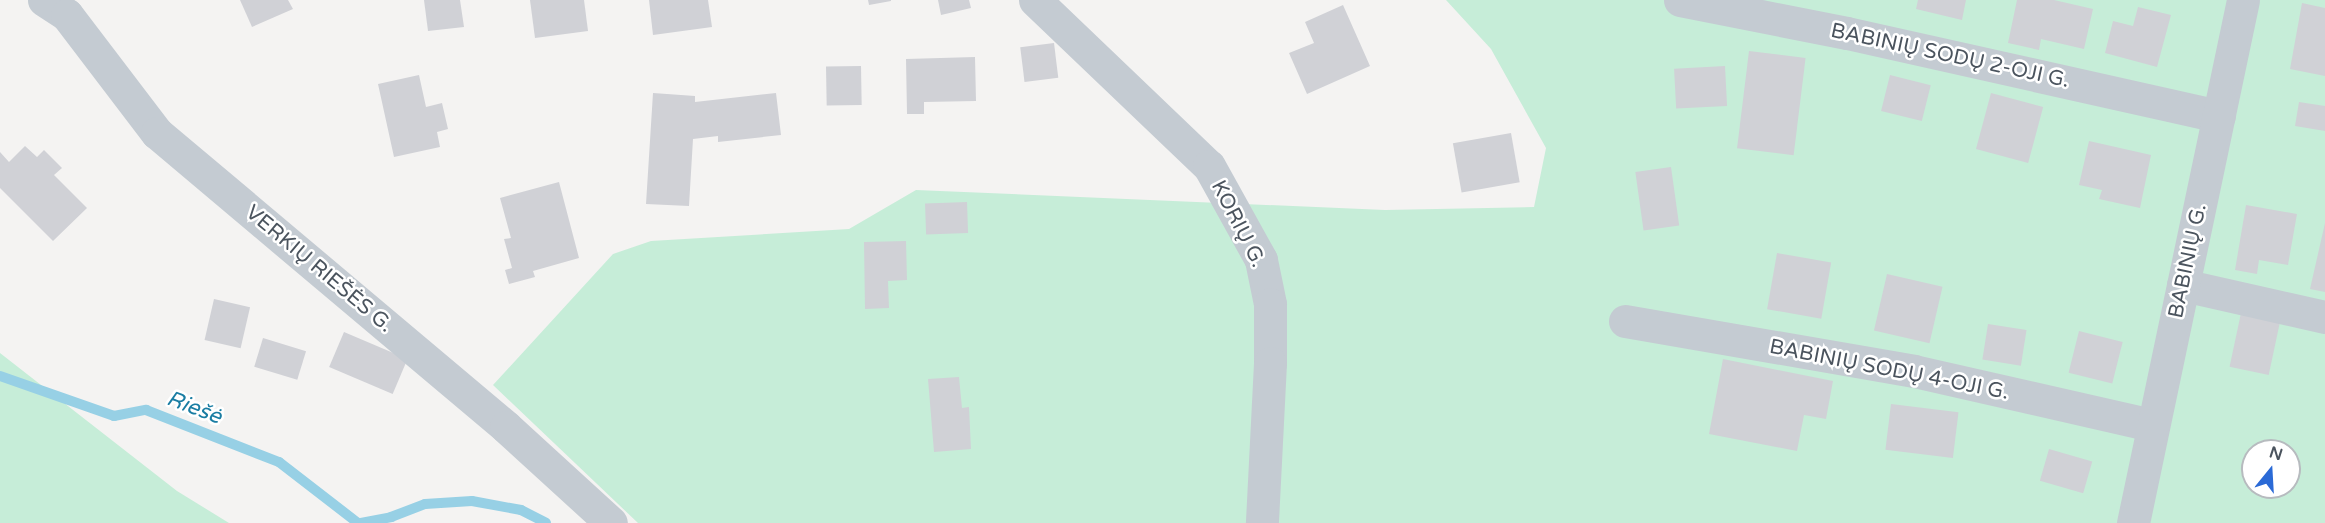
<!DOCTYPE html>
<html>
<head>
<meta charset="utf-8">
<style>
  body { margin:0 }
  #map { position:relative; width:2325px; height:523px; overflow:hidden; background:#f4f3f2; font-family:"Varela Round",sans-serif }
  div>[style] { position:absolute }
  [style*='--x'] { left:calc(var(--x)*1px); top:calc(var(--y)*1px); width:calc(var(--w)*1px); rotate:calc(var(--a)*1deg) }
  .green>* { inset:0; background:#c6edd8 }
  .stream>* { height:10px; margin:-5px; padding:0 5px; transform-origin:5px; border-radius:5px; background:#97d0e5 }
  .building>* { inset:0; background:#d0d1d6; transform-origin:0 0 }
  .minor>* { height:33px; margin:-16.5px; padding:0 16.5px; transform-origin:16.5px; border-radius:16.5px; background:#c4cbd2 }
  span { translate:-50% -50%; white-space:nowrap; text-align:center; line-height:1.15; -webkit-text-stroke:5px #fff; paint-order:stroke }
  .street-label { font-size:21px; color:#4b545e }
  .water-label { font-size:22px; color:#1a7da3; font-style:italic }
  .north { position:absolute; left:2241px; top:439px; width:60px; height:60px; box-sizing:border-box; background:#fff; border:2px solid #b7bbbf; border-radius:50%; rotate:18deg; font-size:16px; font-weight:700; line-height:24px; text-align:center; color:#4b545e }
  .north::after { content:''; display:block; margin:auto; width:21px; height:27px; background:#2b6ad6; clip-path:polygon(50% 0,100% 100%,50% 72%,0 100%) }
</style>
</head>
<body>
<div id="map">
  <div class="green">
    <div style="clip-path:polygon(evenodd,1446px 0,2325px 0,2325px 523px,638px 523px,493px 385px,613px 254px,651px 241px,849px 229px,916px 190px,1385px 210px,1534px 207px,1546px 148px,1491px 49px,1446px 0,2253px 451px,2289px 451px,2289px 487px,2253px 487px,2253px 451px)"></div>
    <div style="clip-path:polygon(0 353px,177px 491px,229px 523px,0 523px)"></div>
  </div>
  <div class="stream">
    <div style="--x:0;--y:376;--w:121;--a:19.3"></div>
    <div style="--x:114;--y:416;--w:33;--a:-11"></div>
    <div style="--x:146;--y:410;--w:143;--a:21.4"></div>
    <div style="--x:279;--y:462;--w:100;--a:37.7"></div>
    <div style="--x:361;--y:523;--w:31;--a:-11"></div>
    <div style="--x:391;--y:517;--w:36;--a:-21"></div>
    <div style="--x:425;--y:504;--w:47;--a:-3.7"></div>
    <div style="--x:472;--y:501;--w:50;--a:10.4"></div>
    <div style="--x:521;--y:510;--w:28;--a:27"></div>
  </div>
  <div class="building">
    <div style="clip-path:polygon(240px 0,288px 0,293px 9px,252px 27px)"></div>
    <div style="clip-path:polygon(424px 0,460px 0,464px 27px,428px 31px)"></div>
    <div style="clip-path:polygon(530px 0,584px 0,588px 31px,535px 38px)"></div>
    <div style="clip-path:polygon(649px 0,708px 0,712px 27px,653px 35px)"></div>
    <div style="clip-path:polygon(868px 0,891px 0,891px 1px,869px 5px)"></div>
    <div style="clip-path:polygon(938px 0,969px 0,971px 8px,941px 15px)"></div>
    <div style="clip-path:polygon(1918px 0,1966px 0,1962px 20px,1916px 9px)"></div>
    <div style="clip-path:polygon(2017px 0,2054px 0,2093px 9px,2084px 49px,2041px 39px,2039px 50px,2008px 43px)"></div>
    <div style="clip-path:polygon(2302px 3px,2325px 8px,2325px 76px,2290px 69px)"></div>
    <div style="clip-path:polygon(1343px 5px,1370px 66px,1307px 94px,1289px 53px,1314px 43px,1305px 22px)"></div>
    <div style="clip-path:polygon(2138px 7px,2171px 15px,2157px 67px,2105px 53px,2113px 21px,2133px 26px)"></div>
    <div style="left:1054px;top:43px;width:35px;height:34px;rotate:83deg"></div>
    <div style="left:1749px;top:51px;width:57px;height:98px;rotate:7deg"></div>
    <div style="clip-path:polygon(975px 57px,976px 101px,924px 102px,924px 114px,907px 114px,906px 59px)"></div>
    <div style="left:861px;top:66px;width:39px;height:35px;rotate:89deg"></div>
    <div style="left:1725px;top:66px;width:40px;height:51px;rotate:87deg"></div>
    <div style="clip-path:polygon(419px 75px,426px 107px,442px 103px,448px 129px,437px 132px,440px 147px,394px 157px,378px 84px)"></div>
    <div style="left:1890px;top:75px;width:42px;height:37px;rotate:14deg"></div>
    <div style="clip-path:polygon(653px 93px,695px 96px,695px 102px,776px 93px,781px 135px,718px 142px,718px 136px,693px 139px,689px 206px,646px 204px)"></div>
    <div style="left:1991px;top:93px;width:54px;height:58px;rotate:15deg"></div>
    <div style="clip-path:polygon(2299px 102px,2325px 106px,2325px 131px,2295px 126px)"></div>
    <div style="left:1511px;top:133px;width:50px;height:59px;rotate:80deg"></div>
    <div style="clip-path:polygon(2089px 141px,2151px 155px,2140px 208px,2099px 199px,2102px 190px,2079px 185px)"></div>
    <div style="clip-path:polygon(25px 146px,37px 157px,44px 150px,62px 168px,54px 175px,87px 208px,53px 241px,0 188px,0 152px,9px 162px)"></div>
    <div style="left:1671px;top:167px;width:59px;height:36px;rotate:82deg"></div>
    <div style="clip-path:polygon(559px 182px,579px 258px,533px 271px,535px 277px,509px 284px,505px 270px,512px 268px,504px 239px,511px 238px,500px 198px)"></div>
    <div style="left:967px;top:202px;width:31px;height:42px;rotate:88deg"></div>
    <div style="clip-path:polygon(2246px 205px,2297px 214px,2288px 265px,2259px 260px,2257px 274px,2235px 270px)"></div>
    <div style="clip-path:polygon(2325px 223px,2325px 292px,2310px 289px)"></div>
    <div style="clip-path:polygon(906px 241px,907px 280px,888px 281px,889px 308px,865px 309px,864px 242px)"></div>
    <div style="left:1777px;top:253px;width:55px;height:57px;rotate:10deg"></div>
    <div style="left:1887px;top:274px;width:57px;height:58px;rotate:13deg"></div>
    <div style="left:214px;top:299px;width:37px;height:42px;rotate:13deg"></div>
    <div style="left:2241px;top:313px;width:40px;height:55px;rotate:12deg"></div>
    <div style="left:1988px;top:324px;width:39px;height:36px;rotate:9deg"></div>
    <div style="left:2079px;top:331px;width:45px;height:43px;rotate:14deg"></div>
    <div style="left:344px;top:332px;width:69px;height:38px;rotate:23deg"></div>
    <div style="left:263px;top:338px;width:45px;height:30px;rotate:17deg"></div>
    <div style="clip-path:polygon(1723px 359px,1833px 381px,1826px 419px,1804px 415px,1797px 451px,1709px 434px)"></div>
    <div style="clip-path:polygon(959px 377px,962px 408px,969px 407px,971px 449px,934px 452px,928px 379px)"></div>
    <div style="left:1891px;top:404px;width:68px;height:46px;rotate:7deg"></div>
    <div style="left:2049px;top:449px;width:45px;height:33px;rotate:16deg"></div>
  </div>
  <div class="minor">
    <div style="--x:44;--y:0;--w:27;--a:33"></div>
    <div style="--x:67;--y:15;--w:148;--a:52.7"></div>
    <div style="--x:157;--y:133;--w:456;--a:40.1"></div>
    <div style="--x:506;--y:427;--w:142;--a:42.4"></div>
    <div style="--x:1035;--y:0;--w:240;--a:43.7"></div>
    <div style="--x:1209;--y:166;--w:107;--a:61"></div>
    <div style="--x:1261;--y:260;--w:45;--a:78.4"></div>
    <div style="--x:1270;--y:304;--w:59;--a:90"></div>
    <div style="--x:1270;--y:363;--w:160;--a:92.9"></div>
    <div style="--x:1680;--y:0;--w:170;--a:11.2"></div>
    <div style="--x:1847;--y:33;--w:381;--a:12.6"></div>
    <div style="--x:2183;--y:285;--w:146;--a:12.7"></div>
    <div style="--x:1625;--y:321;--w:293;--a:9.8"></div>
    <div style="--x:1914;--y:371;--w:243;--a:12.8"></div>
    <div style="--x:2133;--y:523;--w:534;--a:-78.12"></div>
  </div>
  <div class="street-label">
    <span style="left:1950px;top:56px;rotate:12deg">BABINIŲ SODŲ 2-OJI G.</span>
    <span style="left:1238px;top:224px;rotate:63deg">KORIŲ G.</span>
    <span style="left:2188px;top:261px;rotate:-78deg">BABINIŲ G.</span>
    <span style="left:319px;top:269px;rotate:40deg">VERKIŲ RIEŠĖS G.</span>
    <span style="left:1889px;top:370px;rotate:11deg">BABINIŲ SODŲ 4-OJI G.</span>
  </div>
  <div class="water-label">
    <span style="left:194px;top:408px;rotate:21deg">Riešė</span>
  </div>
  <div class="north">N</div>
</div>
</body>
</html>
